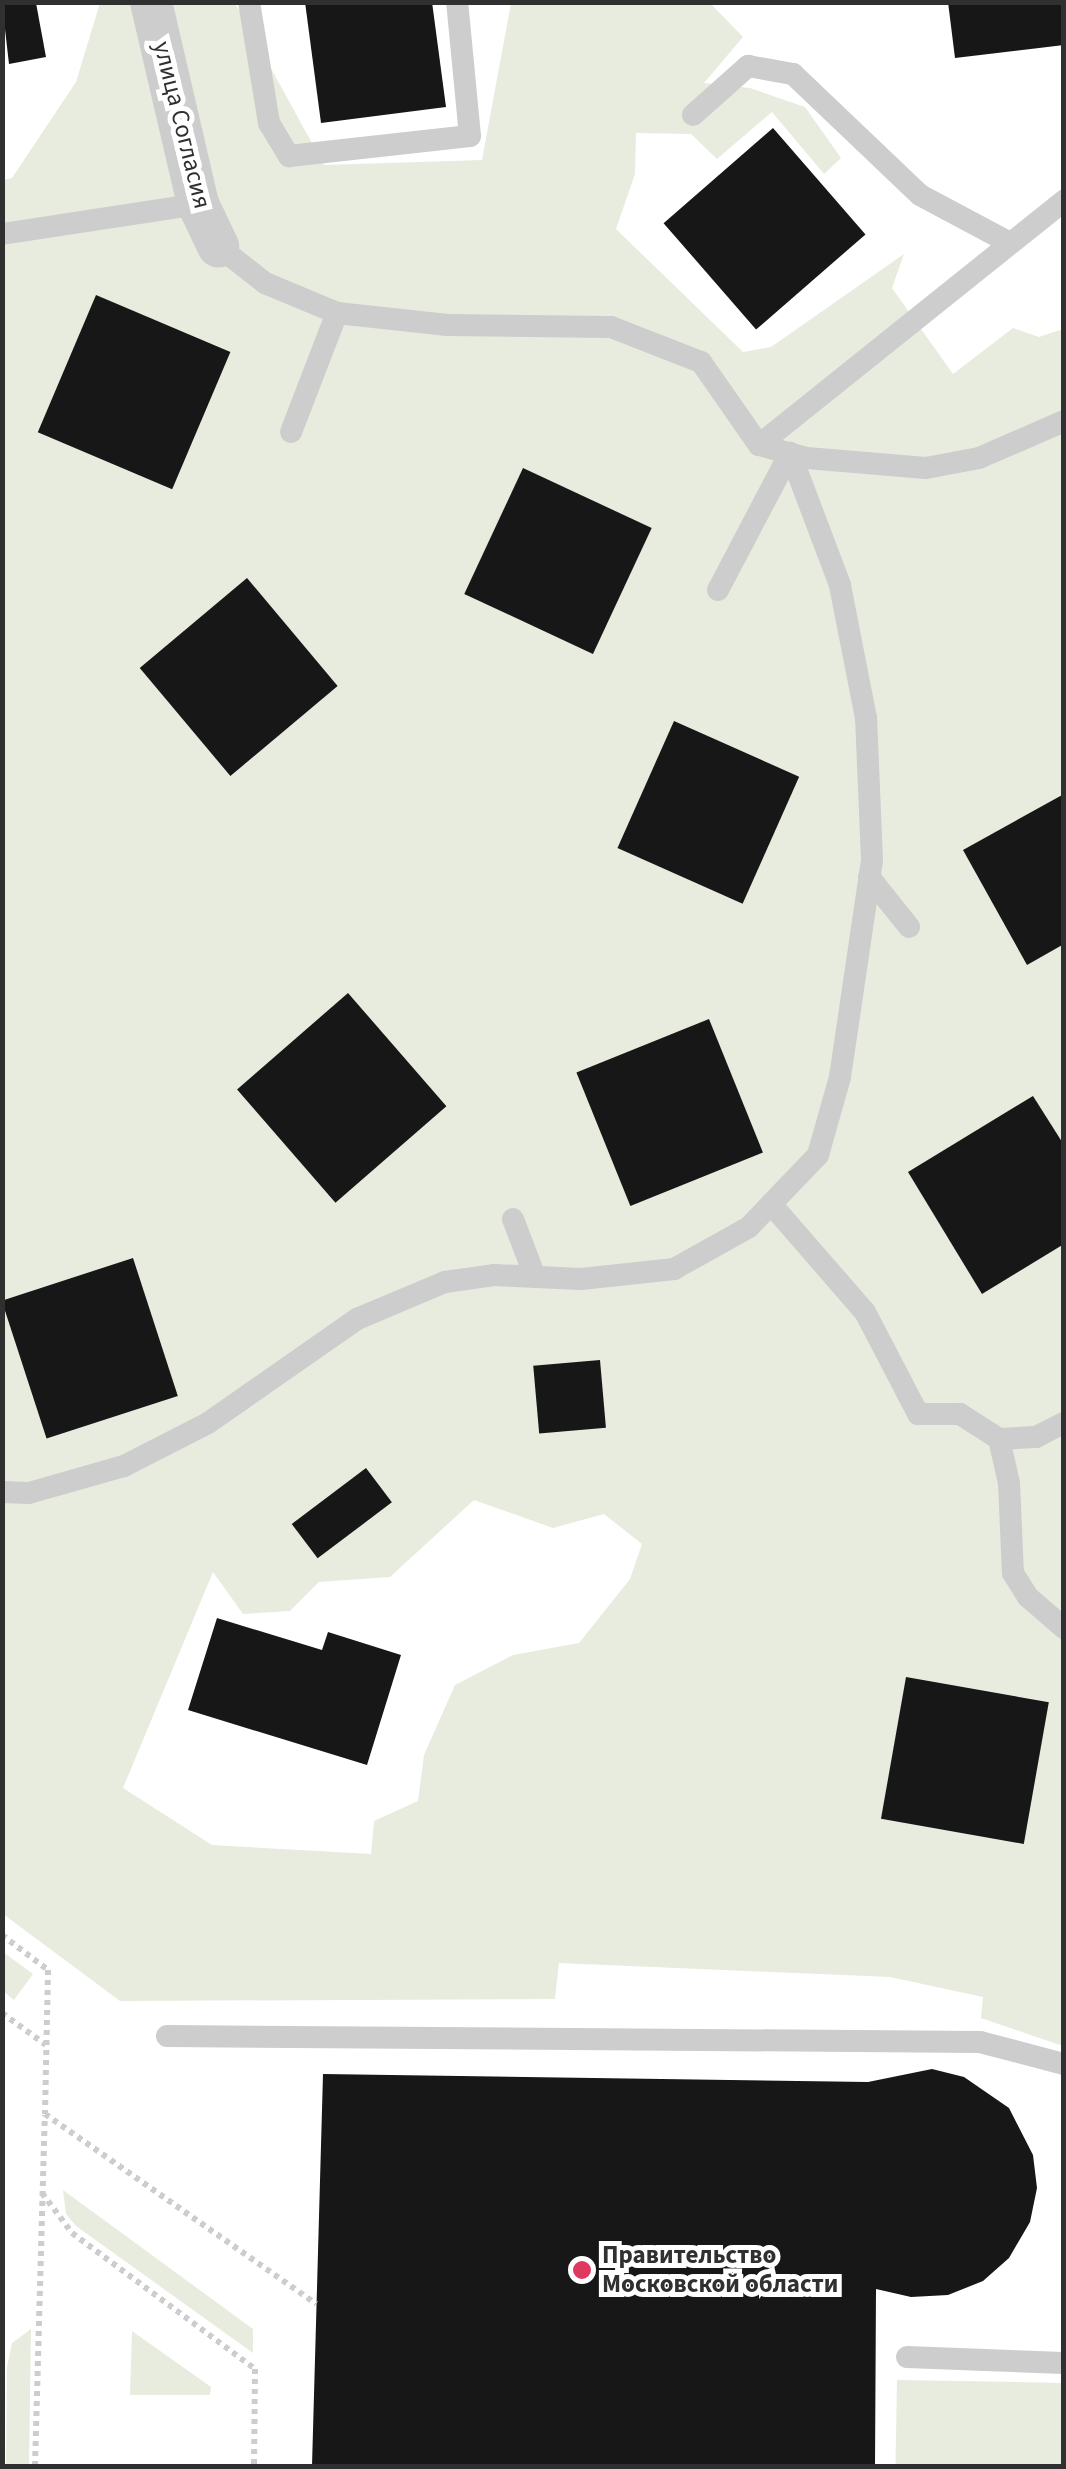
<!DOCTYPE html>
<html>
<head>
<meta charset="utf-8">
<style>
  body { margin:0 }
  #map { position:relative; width:1066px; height:2469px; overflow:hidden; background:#fff; font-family:"Source Sans 3",sans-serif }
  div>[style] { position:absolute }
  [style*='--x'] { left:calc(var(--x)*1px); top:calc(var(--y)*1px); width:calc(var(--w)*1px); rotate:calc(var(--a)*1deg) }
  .green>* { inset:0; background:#e8ecde; transform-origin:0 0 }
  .building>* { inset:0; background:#171717; transform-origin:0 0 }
  .path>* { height:6px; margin-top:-3px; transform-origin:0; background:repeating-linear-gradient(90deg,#cdcdcd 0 5px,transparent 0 10px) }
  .service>* { height:22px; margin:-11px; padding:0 11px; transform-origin:11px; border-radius:11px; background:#cdcdcd }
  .minor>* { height:42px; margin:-21px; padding:0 21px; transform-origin:21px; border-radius:21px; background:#cdcdcd }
  .dots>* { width:28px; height:28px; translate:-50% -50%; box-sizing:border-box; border:5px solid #fff; border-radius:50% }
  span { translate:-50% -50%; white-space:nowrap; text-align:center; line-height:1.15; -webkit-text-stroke:10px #fff; paint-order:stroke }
  .street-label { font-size:25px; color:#303030 }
  .poi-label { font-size:25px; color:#303030; font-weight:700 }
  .left { translate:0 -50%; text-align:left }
  .frame { position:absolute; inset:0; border:5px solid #303030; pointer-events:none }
</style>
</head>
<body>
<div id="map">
  <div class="green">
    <div style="clip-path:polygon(evenodd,100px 3px,235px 3px,324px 165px,482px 160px,511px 3px,710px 3px,743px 37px,704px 83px,750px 88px,805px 107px,841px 158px,824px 174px,772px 112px,717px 159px,691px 134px,636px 133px,635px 174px,616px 229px,743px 352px,771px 347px,904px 254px,892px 288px,953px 374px,1013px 328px,1039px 337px,1063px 329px,1063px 2046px,981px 2018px,983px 1997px,890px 1977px,559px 1963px,555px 1999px,120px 2001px,3px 1914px,3px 180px,12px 178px,76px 82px,100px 3px,474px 1500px,553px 1528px,604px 1514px,642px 1544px,630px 1579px,579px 1643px,513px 1655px,455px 1685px,424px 1755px,418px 1801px,374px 1821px,371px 1854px,212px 1845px,123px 1788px,213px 1572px,243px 1614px,290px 1611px,319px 1582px,390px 1577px,474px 1500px)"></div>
    <div style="clip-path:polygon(3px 1952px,33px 1974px,14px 2000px,3px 1991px)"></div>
    <div style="clip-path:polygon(63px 2190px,253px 2329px,253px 2353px,76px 2226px,66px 2214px)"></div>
    <div style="clip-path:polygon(31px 2329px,29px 2466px,6px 2466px,7px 2367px,12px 2343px)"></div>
    <div style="clip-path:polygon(132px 2331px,211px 2387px,210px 2395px,130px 2395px)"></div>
    <div style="left:897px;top:2380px;width:166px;height:86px;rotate:1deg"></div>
  </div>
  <div class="building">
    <div style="clip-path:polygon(305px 2px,432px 2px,446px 107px,321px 123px)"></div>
    <div style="clip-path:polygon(948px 2px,1064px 2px,1064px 45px,955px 58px)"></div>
    <div style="clip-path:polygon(2px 3px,36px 3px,46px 57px,9px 64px)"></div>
    <div style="left:773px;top:128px;width:141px;height:145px;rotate:49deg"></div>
    <div style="left:96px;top:295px;width:146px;height:149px;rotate:23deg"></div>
    <div style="left:523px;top:468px;width:142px;height:139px;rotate:25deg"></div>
    <div style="left:247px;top:578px;width:141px;height:140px;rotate:50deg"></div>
    <div style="left:674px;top:721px;width:137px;height:139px;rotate:24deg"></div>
    <div style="clip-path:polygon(1064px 794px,1064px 944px,1027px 965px,963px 850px)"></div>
    <div style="left:348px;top:993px;width:150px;height:147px;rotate:49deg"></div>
    <div style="left:709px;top:1019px;width:144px;height:143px;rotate:68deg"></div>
    <div style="clip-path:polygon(1033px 1096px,1064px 1145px,1064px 1244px,982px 1294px,908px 1172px)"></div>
    <div style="left:133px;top:1258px;width:145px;height:138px;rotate:72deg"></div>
    <div style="left:600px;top:1360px;width:68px;height:67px;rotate:85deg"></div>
    <div style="left:366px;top:1468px;width:43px;height:93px;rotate:53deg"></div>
    <div style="clip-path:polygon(217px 1618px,322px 1650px,328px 1632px,401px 1655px,367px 1765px,188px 1710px)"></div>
    <div style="left:906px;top:1677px;width:145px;height:144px;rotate:10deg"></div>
    <div style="clip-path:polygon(932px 2069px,964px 2077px,1009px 2108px,1033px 2155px,1037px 2188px,1030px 2222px,1009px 2258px,983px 2281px,948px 2295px,911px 2297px,876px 2289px,875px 2466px,312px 2466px,323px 2074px,868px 2082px)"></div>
  </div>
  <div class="path">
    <div style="--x:2;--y:1935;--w:58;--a:37.3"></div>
    <div style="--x:48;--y:1970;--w:144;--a:91.2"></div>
    <div style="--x:45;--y:2114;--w:331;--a:35"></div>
    <div style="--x:2;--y:2013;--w:54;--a:36"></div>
    <div style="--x:42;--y:2193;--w:50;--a:53.1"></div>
    <div style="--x:72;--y:2233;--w:228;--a:36.6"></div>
    <div style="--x:255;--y:2369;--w:97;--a:90.6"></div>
    <div style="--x:35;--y:2466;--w:351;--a:-88.4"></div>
  </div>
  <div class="service">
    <div style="--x:249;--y:2;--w:123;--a:80.6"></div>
    <div style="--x:269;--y:123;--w:39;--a:59"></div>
    <div style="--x:289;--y:156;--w:182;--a:-6.3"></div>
    <div style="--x:470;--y:136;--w:135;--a:-95.5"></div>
    <div style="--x:693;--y:115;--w:74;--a:-41.7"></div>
    <div style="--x:748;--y:66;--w:46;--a:10.1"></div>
    <div style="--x:793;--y:74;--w:175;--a:43.6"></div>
    <div style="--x:920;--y:195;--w:102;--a:28.1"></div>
    <div style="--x:2;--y:234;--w:198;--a:-8.7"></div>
    <div style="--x:218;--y:246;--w:60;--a:38.2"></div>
    <div style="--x:265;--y:283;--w:78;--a:22.6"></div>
    <div style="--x:337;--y:313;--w:111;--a:6.2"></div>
    <div style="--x:447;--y:325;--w:164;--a:0.7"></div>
    <div style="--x:611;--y:327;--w:97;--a:21.3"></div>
    <div style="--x:701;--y:362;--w:101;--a:55.1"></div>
    <div style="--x:759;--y:445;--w:50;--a:15.2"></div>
    <div style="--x:807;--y:458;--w:119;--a:4.8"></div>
    <div style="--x:926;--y:468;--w:54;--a:-10.7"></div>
    <div style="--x:979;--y:458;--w:93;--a:-23.5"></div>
    <div style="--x:291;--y:432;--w:128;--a:-68.9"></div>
    <div style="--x:759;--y:445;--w:391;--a:-38.7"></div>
    <div style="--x:718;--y:590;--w:155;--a:-62.3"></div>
    <div style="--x:869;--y:877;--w:64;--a:51.3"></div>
    <div style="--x:771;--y:1204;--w:143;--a:49"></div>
    <div style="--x:865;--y:1312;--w:115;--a:62.5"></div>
    <div style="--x:918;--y:1414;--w:42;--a:0"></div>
    <div style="--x:960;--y:1414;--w:46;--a:32.7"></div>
    <div style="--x:999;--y:1439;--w:45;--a:77.2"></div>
    <div style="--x:1009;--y:1483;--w:90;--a:87.5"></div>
    <div style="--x:1013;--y:1573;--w:28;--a:58"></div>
    <div style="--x:1028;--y:1597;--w:48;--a:40.7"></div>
    <div style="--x:513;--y:1219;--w:62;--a:69.2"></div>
    <div style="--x:999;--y:1439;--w:37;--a:-3"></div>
    <div style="--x:1036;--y:1437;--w:31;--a:-27"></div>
    <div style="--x:2;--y:1492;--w:27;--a:2"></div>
    <div style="--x:29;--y:1493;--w:99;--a:-15.9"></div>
    <div style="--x:124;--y:1466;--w:94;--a:-27.1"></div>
    <div style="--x:208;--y:1423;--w:182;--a:-34.9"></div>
    <div style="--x:357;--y:1319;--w:95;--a:-22.8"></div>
    <div style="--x:445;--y:1282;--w:49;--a:-8.1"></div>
    <div style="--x:494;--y:1275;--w:87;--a:2.6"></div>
    <div style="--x:581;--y:1279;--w:94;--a:-6.1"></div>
    <div style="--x:674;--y:1269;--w:86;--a:-29.2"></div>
    <div style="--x:749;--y:1227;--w:100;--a:-46.2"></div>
    <div style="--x:818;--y:1155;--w:81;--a:-74.2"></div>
    <div style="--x:840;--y:1077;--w:219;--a:-81.6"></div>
    <div style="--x:872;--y:860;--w:142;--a:-92.4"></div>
    <div style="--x:866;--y:718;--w:136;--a:-101.1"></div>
    <div style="--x:840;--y:585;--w:141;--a:-110.7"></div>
    <div style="--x:167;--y:2036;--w:813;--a:0.42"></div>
    <div style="--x:980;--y:2042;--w:87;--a:14.7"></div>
    <div style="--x:907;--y:2357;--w:157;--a:2.2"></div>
  </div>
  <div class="minor">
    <div style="--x:151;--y:2;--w:207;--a:76.9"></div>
    <div style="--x:198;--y:204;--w:47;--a:64.5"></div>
  </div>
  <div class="dots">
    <div style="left:582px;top:2270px;background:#df395f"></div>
  </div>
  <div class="street-label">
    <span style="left:182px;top:125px;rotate:76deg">улица Согласия</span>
  </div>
  <div class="poi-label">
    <span class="left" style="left:602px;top:2270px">Правительство<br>Московской области</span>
  </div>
  <div class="frame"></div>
</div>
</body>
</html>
